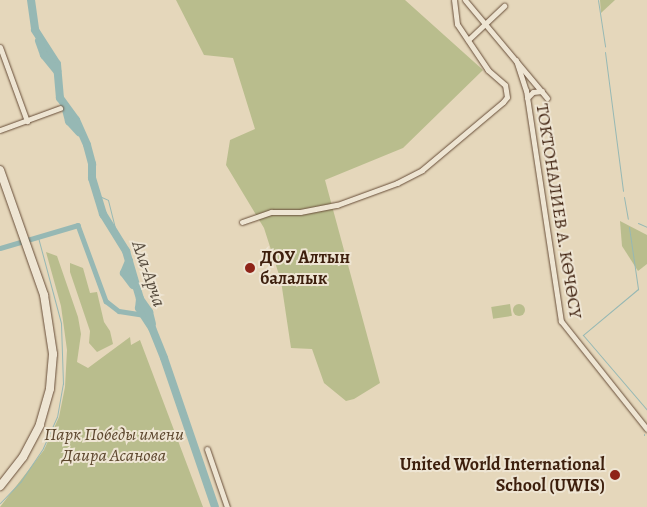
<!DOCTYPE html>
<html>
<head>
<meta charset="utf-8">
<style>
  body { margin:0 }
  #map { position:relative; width:647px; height:507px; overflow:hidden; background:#e5d7bb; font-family:Alegreya,serif }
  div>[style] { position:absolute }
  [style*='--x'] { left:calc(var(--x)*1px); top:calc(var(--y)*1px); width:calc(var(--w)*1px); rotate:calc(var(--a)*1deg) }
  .green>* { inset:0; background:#b9bd8d; transform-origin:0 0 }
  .round { border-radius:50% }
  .stream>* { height:1px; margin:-0.5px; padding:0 0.5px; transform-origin:0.5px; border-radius:0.5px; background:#96b8b4 }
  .canal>* { height:4.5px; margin:-2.25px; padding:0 2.25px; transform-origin:2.25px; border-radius:2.25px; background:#96b8b4 }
  .river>* { height:8px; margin:-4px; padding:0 4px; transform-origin:4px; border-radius:4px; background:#96b8b4 }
  .roads { filter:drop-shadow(0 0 1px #674d38) drop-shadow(0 0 1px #674d38) }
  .minor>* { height:5px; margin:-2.5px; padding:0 2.5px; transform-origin:2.5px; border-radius:2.5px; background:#eee5d3 }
  .secondary>* { height:8px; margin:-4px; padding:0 4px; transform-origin:4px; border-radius:4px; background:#eee5d3 }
  .dots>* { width:14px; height:14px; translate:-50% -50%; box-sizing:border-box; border:2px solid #eee5d3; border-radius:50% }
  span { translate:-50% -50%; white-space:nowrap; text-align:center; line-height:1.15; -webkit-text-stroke:4px #eee5d3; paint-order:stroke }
  .street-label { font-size:18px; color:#3d1f0d }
  .poi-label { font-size:18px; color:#3d1f0d; font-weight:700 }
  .left { translate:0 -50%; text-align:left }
  .right { translate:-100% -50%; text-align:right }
  .park-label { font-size:18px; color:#5c462d; font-style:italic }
  .water-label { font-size:19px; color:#584d3f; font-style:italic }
</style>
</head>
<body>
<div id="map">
  <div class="green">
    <div style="clip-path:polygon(176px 0,405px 0,483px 70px,403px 148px,325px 180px,380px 383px,354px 399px,346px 401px,324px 383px,312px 349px,291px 348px,281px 281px,264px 228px,226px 165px,230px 140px,255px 129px,233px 58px,204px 55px)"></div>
    <div style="clip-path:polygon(600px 0,615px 0,601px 13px)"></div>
    <div style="clip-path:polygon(620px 221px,647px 235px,647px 264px,638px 271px,622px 246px)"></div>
    <div style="clip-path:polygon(46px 252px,57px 256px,78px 317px,81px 334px,77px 362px,88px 368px,130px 337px,131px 345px,140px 340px,203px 507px,0 507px,44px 450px,59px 417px,65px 387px,67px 350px,61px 306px)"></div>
    <div style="clip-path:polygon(70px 263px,83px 268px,90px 293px,97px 292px,104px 322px,110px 331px,113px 344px,97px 352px,89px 343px,90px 331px,70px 272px)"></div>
    <div class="round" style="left:513px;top:304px;width:12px;height:12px"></div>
    <div style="left:510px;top:304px;width:12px;height:19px;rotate:81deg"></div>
  </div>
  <div class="stream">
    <div style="--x:598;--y:0;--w:47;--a:81.3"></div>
    <div style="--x:605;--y:52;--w:140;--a:82.6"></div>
    <div style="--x:97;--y:195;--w:12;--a:24"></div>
    <div style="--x:108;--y:200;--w:34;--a:76"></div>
    <div style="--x:624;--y:197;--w:22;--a:80"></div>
    <div style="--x:638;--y:223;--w:10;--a:24"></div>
    <div style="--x:629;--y:227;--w:63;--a:81.7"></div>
    <div style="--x:638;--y:289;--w:72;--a:140.1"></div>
    <div style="--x:583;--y:335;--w:99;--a:49.5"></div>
    <div style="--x:644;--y:435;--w:1;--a:-90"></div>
    <div style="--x:0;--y:503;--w:30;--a:-46"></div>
    <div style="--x:21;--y:481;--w:40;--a:-56"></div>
    <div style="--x:43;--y:448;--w:34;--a:-66"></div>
    <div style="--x:57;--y:417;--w:34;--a:-80"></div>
    <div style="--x:63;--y:384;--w:61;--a:-91.9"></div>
    <div style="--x:61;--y:323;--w:89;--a:-105"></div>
  </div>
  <div class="canal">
    <div style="--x:0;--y:248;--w:81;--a:-16.4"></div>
    <div style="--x:78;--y:225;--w:81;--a:69.8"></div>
    <div style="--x:106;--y:301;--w:16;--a:38"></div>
    <div style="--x:119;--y:311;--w:24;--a:9"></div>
  </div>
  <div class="river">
    <div style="--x:31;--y:0;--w:30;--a:82"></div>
    <div style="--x:35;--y:30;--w:40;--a:57.1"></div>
    <div style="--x:57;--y:64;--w:34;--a:85"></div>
    <div style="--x:60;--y:98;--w:27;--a:54"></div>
    <div style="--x:76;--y:120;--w:27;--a:66"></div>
    <div style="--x:87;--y:145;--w:20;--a:75"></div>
    <div style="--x:92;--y:164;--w:14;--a:90"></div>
    <div style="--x:92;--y:178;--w:38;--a:73"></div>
    <div style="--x:103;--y:214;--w:44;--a:58.1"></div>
    <div style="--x:126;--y:251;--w:50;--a:73.7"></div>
    <div style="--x:140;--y:299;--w:9;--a:96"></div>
    <div style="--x:139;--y:308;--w:24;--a:57"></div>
    <div style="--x:152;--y:328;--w:32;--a:68"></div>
    <div style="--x:164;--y:358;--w:157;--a:71.1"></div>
    <div style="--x:39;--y:41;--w:15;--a:70"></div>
    <div style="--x:44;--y:55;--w:21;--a:51"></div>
    <div style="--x:65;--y:106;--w:16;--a:75"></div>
    <div style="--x:69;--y:121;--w:15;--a:48"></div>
    <div style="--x:129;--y:261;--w:13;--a:113"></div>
    <div style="--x:124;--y:273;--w:15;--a:53"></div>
    <div style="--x:140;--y:299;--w:16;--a:55"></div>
    <div style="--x:149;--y:312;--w:12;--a:76"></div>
  </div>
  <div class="roads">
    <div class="minor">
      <div style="--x:465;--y:0;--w:128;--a:50.1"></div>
      <div style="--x:468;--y:40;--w:50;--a:-43.4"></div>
      <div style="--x:0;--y:47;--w:79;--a:70"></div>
      <div style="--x:516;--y:60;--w:32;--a:72"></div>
      <div style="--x:526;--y:90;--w:234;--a:81.4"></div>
      <div style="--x:561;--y:321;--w:138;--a:51.5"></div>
      <div style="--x:527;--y:98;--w:8;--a:-45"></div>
      <div style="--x:533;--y:92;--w:9;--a:-6"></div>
      <div style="--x:0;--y:130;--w:64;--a:-20.1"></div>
      <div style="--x:242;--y:222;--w:31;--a:-19"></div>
      <div style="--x:271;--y:212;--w:29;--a:0"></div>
      <div style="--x:300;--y:212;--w:38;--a:-11"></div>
      <div style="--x:337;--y:205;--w:64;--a:-20.1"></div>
      <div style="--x:397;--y:183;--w:28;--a:-27"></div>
      <div style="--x:422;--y:170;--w:106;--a:-40"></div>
      <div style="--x:503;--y:102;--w:6;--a:-51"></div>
      <div style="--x:507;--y:97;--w:12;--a:-99"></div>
      <div style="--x:505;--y:85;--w:23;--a:-139"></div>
      <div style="--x:488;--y:70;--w:55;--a:-124"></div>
      <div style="--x:457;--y:24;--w:24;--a:-97"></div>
      <div style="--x:207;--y:449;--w:61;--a:71"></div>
    </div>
    <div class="secondary">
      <div style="--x:0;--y:170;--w:133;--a:70.6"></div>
      <div style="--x:44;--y:295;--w:60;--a:81.3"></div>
      <div style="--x:53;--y:354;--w:35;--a:95"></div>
      <div style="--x:50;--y:389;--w:37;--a:106"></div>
      <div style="--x:40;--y:425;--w:36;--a:118"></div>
      <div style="--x:23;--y:457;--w:37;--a:128"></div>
    </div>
  </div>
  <div class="dots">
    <div style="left:250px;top:268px;background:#8f2418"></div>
    <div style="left:615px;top:475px;background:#8f2418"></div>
  </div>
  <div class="street-label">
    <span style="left:559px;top:211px;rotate:81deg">ТОКТОНАЛИЕВ А. КӨЧӨСҮ</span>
  </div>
  <div class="poi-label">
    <span class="left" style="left:260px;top:268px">ДОУ Алтын<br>балалык</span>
    <span class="right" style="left:605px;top:475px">United World International<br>School (UWIS)</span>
  </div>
  <div class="park-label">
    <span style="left:114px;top:445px">Парк Победы имени<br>Даира Асанова</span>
  </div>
  <div class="water-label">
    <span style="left:148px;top:274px;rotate:71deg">Ала-Арча</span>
  </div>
</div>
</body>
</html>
